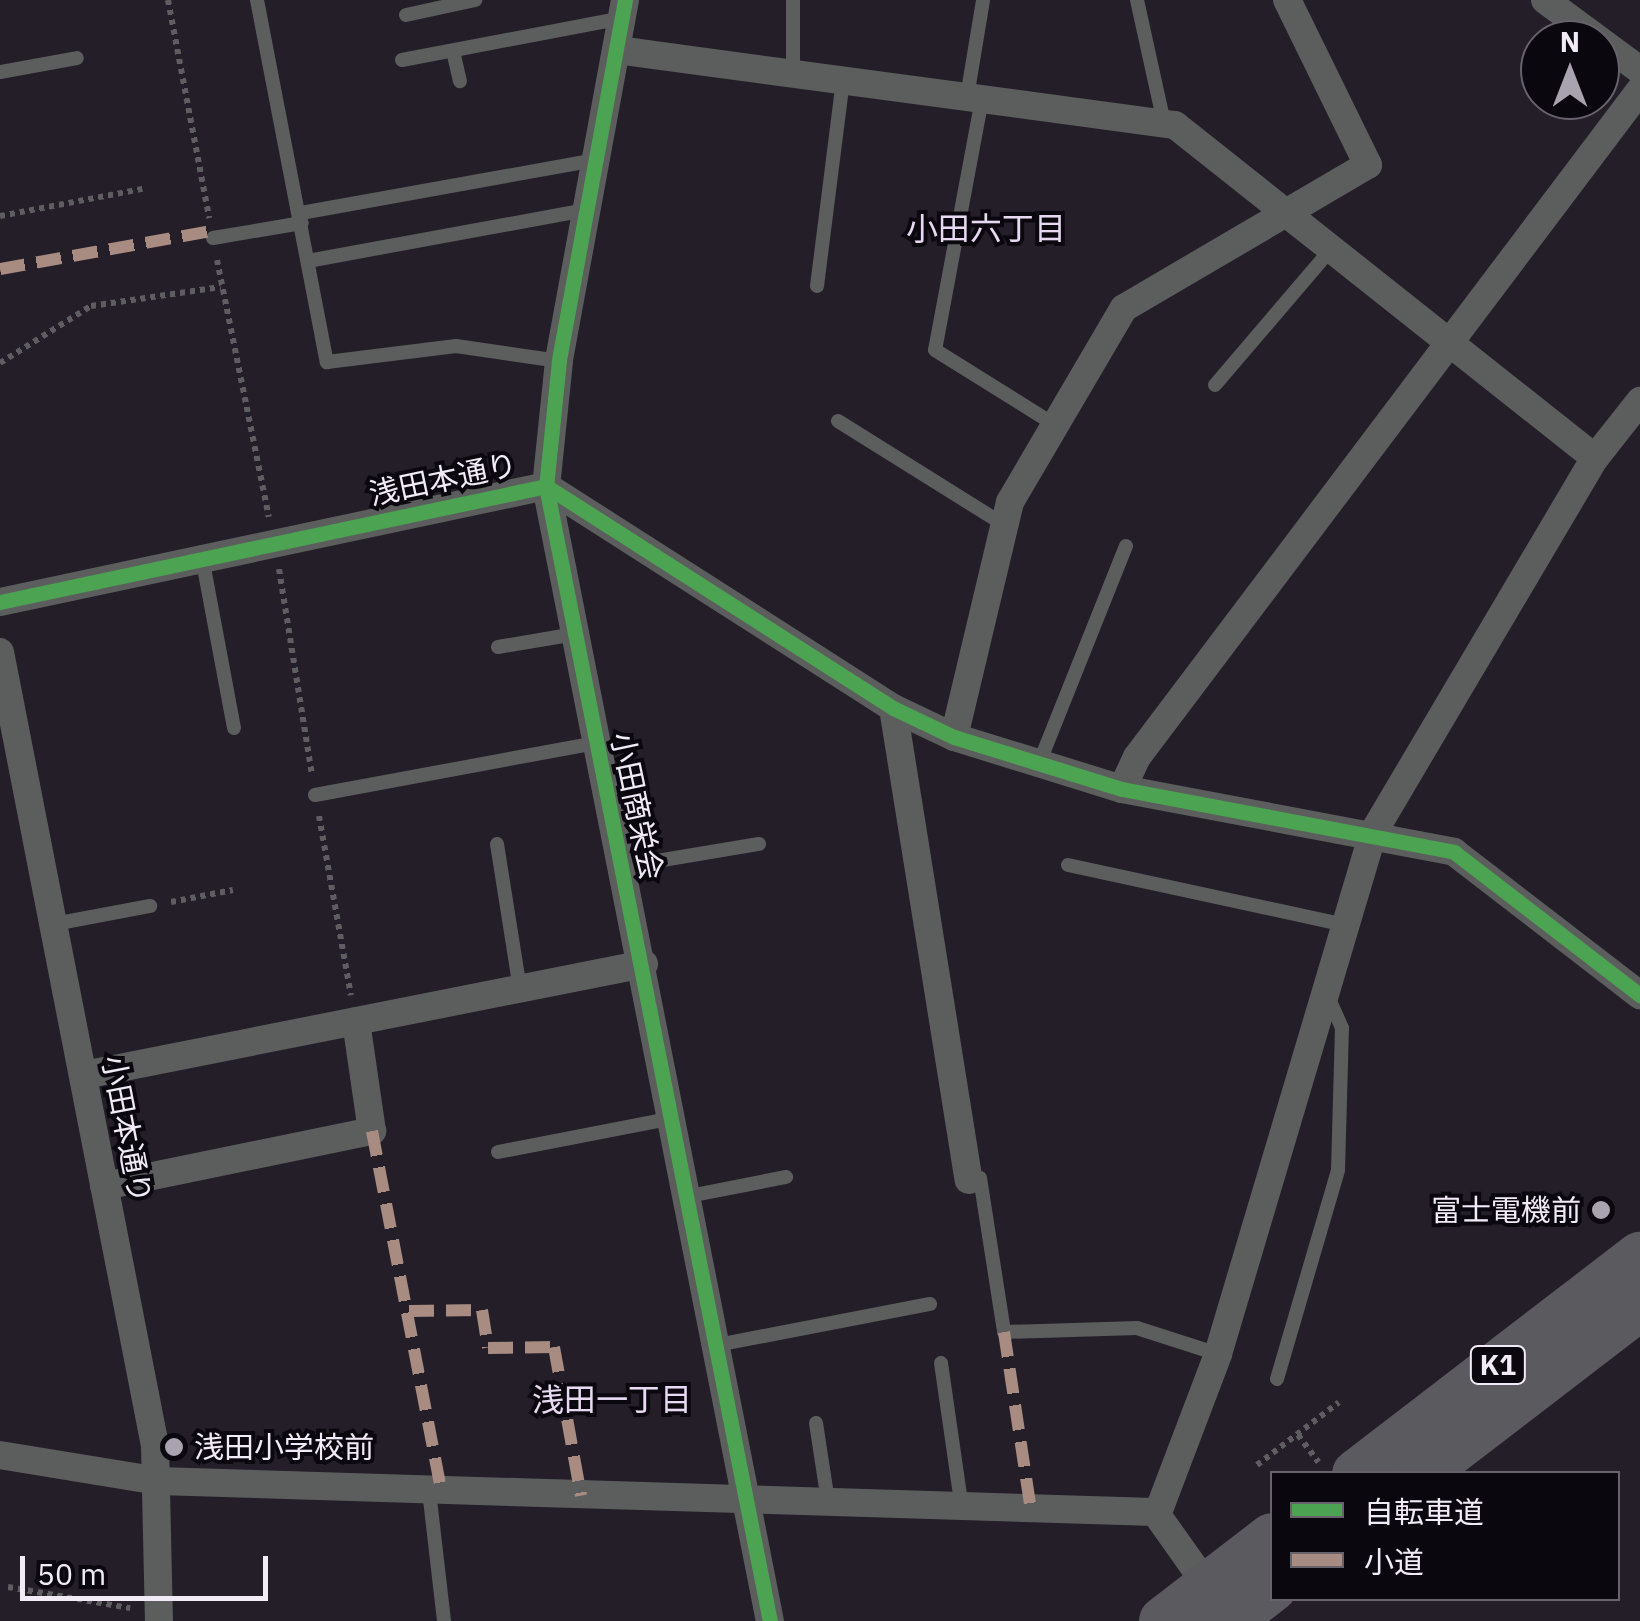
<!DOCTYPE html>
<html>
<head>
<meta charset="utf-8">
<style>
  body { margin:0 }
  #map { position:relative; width:1640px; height:1621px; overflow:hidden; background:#241e28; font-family:"IBM Plex Sans","Noto Sans JP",sans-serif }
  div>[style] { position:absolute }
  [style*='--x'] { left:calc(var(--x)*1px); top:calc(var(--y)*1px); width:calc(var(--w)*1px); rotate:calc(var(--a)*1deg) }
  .path>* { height:6px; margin-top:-3px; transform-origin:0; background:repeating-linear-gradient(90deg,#5e5e60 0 5px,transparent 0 10px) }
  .service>* { height:14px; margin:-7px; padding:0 7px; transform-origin:7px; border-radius:7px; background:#5b5e5d }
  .minor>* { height:28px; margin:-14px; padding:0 14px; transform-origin:14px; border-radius:14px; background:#5b5e5d }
  .motorway>* { height:50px; margin:-25px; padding:0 25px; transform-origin:25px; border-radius:25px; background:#5b5a5e }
  .motorway-bridge>* { height:50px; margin:-25px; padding:0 25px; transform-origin:25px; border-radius:25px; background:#5b5a5e }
  .quiet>* { height:12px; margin-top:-6px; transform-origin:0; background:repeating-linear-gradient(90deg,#a88b81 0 25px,transparent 0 37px) }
  .cycleway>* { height:15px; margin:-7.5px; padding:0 7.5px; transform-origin:7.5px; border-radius:7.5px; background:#4ca352 }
  .dots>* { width:28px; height:28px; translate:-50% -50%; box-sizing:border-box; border:5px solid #0b070f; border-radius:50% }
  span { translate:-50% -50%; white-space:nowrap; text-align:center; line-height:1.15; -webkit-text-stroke:8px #0b070f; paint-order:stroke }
  .shield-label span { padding:2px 8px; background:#0b070f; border:2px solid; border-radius:8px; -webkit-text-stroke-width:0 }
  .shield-label { font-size:28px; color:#f1eaf7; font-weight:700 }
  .street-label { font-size:30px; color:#f1eaf7 }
  .poi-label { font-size:30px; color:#f1eaf7 }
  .right { translate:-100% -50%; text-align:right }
  .left { translate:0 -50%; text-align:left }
  .neighbourhood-label { font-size:32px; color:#e8d9f3 }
  .legend { position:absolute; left:1270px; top:1471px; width:350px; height:130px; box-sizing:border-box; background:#0b070f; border:2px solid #67626c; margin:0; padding:12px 18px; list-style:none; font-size:30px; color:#f1eaf7 }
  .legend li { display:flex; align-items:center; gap:20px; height:50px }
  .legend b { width:50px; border:2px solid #67626c }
  .north { position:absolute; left:1520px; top:20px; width:100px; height:100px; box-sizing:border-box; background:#0b070f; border:2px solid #67626c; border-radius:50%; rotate:0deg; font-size:28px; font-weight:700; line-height:40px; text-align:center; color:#f1eaf7 }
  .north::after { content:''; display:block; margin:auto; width:35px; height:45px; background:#a9a3af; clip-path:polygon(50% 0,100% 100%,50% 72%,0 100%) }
  .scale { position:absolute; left:20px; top:1556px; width:248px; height:45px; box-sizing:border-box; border:5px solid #f1eaf7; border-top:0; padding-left:12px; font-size:30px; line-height:35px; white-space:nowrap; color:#f1eaf7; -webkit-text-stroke:8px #0b070f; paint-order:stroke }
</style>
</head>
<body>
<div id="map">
  <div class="path">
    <div style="--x:168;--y:0;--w:222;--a:79.3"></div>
    <div style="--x:0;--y:216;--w:145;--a:-10.8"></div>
    <div style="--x:217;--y:260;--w:262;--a:78.6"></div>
    <div style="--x:0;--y:363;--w:107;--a:-32.1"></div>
    <div style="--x:91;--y:306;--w:131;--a:-8.3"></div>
    <div style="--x:279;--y:569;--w:208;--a:80.9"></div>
    <div style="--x:319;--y:816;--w:182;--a:79.9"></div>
    <div style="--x:171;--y:902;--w:63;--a:-11"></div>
    <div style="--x:1298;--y:1435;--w:34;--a:53"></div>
    <div style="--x:1257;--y:1465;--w:103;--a:-37.5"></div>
    <div style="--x:8;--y:1587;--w:124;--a:9.8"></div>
  </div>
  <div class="service">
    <div style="--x:257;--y:0;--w:369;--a:79.1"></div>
    <div style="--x:327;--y:362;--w:130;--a:-7.1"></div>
    <div style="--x:456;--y:346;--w:104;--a:8.3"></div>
    <div style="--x:793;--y:0;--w:74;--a:90"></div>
    <div style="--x:1137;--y:0;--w:126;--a:77.6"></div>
    <div style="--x:406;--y:15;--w:71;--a:-12.3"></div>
    <div style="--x:453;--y:51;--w:31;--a:77"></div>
    <div style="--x:402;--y:60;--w:224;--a:-10.8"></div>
    <div style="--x:0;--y:72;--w:78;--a:-10.3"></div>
    <div style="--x:967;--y:97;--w:98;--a:-80.6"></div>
    <div style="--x:982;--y:99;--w:255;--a:100.6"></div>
    <div style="--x:935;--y:350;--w:138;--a:32"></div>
    <div style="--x:301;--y:213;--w:300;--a:-10.2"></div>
    <div style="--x:213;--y:238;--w:90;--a:-9.6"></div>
    <div style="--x:308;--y:261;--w:283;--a:-10.4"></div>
    <div style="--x:817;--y:286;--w:207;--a:-82.8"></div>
    <div style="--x:1215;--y:385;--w:179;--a:-49.5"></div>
    <div style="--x:838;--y:421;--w:195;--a:32"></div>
    <div style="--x:202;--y:557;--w:174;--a:79.4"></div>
    <div style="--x:498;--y:647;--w:78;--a:-9.6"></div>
    <div style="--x:1038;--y:766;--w:237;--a:-68.2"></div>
    <div style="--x:315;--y:795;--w:285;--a:-10.5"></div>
    <div style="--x:497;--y:844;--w:147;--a:81"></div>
    <div style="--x:1068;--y:865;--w:283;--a:12.2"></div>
    <div style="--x:621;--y:867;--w:140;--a:-9.5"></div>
    <div style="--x:54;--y:924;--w:98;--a:-10.6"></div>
    <div style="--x:498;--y:1152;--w:178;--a:-11"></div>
    <div style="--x:969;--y:1180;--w:11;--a:-10"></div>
    <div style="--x:980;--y:1178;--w:156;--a:81.1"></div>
    <div style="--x:1004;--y:1332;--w:133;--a:-1.7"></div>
    <div style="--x:1137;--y:1328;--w:85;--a:17.8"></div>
    <div style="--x:689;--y:1196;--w:99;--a:-11.1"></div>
    <div style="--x:717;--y:1345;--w:217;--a:-10.9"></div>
    <div style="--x:941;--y:1363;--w:147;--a:81.8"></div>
    <div style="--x:1277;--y:1379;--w:218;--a:-73.7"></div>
    <div style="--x:1338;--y:1170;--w:142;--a:-88.4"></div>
    <div style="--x:1342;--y:1028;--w:35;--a:-114"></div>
    <div style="--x:816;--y:1423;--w:79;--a:81.3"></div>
    <div style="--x:429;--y:1491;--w:131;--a:83.4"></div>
  </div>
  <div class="minor">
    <div style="--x:625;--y:0;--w:367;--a:100.4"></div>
    <div style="--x:559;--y:361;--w:126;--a:95.9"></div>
    <div style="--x:546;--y:486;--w:1157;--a:78.84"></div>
    <div style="--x:1545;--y:0;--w:118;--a:36.4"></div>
    <div style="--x:617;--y:50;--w:563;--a:7.66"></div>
    <div style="--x:1175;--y:125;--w:536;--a:38.41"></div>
    <div style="--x:0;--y:602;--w:558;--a:-11.99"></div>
    <div style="--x:546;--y:486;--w:412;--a:32.6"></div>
    <div style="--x:893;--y:708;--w:68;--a:25.4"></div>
    <div style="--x:954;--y:737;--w:176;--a:17.2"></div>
    <div style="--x:1122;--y:789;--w:338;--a:10.7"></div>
    <div style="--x:1454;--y:852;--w:235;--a:37.6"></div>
    <div style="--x:0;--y:652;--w:809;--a:78.95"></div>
    <div style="--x:155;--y:1446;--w:175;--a:88.7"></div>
    <div style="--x:893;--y:708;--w:478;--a:80.9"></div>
    <div style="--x:954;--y:737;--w:242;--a:-76.6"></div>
    <div style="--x:1010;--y:502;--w:225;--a:-59.6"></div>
    <div style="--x:1124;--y:308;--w:283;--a:-30.4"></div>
    <div style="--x:1368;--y:165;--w:184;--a:-116.1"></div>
    <div style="--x:1122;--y:789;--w:35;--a:-65"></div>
    <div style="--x:1137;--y:757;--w:835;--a:-52.98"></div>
    <div style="--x:84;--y:1075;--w:571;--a:-11.21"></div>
    <div style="--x:104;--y:1186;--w:274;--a:-11.6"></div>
    <div style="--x:372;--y:1131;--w:111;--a:-98.3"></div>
    <div style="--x:0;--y:1455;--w:160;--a:9.3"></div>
    <div style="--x:158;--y:1481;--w:997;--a:1.78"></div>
    <div style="--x:1155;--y:1512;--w:105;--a:54.7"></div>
    <div style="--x:1157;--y:1515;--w:172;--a:-69.2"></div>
    <div style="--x:1218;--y:1354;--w:544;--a:-73.43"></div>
    <div style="--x:1373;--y:833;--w:436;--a:-59.4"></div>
    <div style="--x:1595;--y:458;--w:73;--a:-51.7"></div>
  </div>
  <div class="motorway">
    <div style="--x:1357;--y:1474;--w:357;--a:-37.5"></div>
    <div style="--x:1420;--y:1474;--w:277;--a:-37.5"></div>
  </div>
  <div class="motorway-bridge">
    <div style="--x:1164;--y:1621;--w:136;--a:-37.5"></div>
    <div style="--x:1228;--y:1621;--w:56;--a:-37.7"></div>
  </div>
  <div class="quiet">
    <div style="--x:0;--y:269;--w:214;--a:-10.2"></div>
    <div style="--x:372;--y:1131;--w:367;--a:79.1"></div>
    <div style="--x:409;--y:1311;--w:73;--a:-0.8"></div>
    <div style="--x:482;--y:1310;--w:38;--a:81"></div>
    <div style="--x:488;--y:1348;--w:66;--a:-0.9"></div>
    <div style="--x:554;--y:1347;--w:151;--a:79.7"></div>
    <div style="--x:1004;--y:1332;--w:180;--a:81.4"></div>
  </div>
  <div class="cycleway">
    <div style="--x:625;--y:0;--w:367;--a:100.4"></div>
    <div style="--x:559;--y:361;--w:126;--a:95.9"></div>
    <div style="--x:546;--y:486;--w:1157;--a:78.84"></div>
    <div style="--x:0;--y:602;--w:558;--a:-11.99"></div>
    <div style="--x:546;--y:486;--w:412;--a:32.6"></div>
    <div style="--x:893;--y:708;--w:68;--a:25.4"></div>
    <div style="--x:954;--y:737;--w:176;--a:17.2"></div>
    <div style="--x:1122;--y:789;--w:338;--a:10.7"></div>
    <div style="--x:1454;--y:852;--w:235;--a:37.6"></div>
  </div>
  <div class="dots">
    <div style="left:1601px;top:1210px;background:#a9a3af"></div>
    <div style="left:174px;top:1447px;background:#a9a3af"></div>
  </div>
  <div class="shield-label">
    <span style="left:1498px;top:1365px">K1</span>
  </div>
  <div class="street-label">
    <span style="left:443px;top:479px;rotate:-12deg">浅田本通り</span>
    <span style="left:637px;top:806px;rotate:78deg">小田商栄会</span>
    <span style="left:127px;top:1129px;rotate:79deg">小田本通り</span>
  </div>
  <div class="poi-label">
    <span class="right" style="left:1581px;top:1210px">富士電機前</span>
    <span class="left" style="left:194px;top:1447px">浅田小学校前</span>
  </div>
  <div class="neighbourhood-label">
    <span style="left:986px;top:228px">小田六丁目</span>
    <span style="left:612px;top:1399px">浅田一丁目</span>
  </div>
  <ul class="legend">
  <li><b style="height:12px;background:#4ca352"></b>自転車道</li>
  <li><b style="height:12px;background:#a88b81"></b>小道</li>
  </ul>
  <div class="north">N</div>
  <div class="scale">50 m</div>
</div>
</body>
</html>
